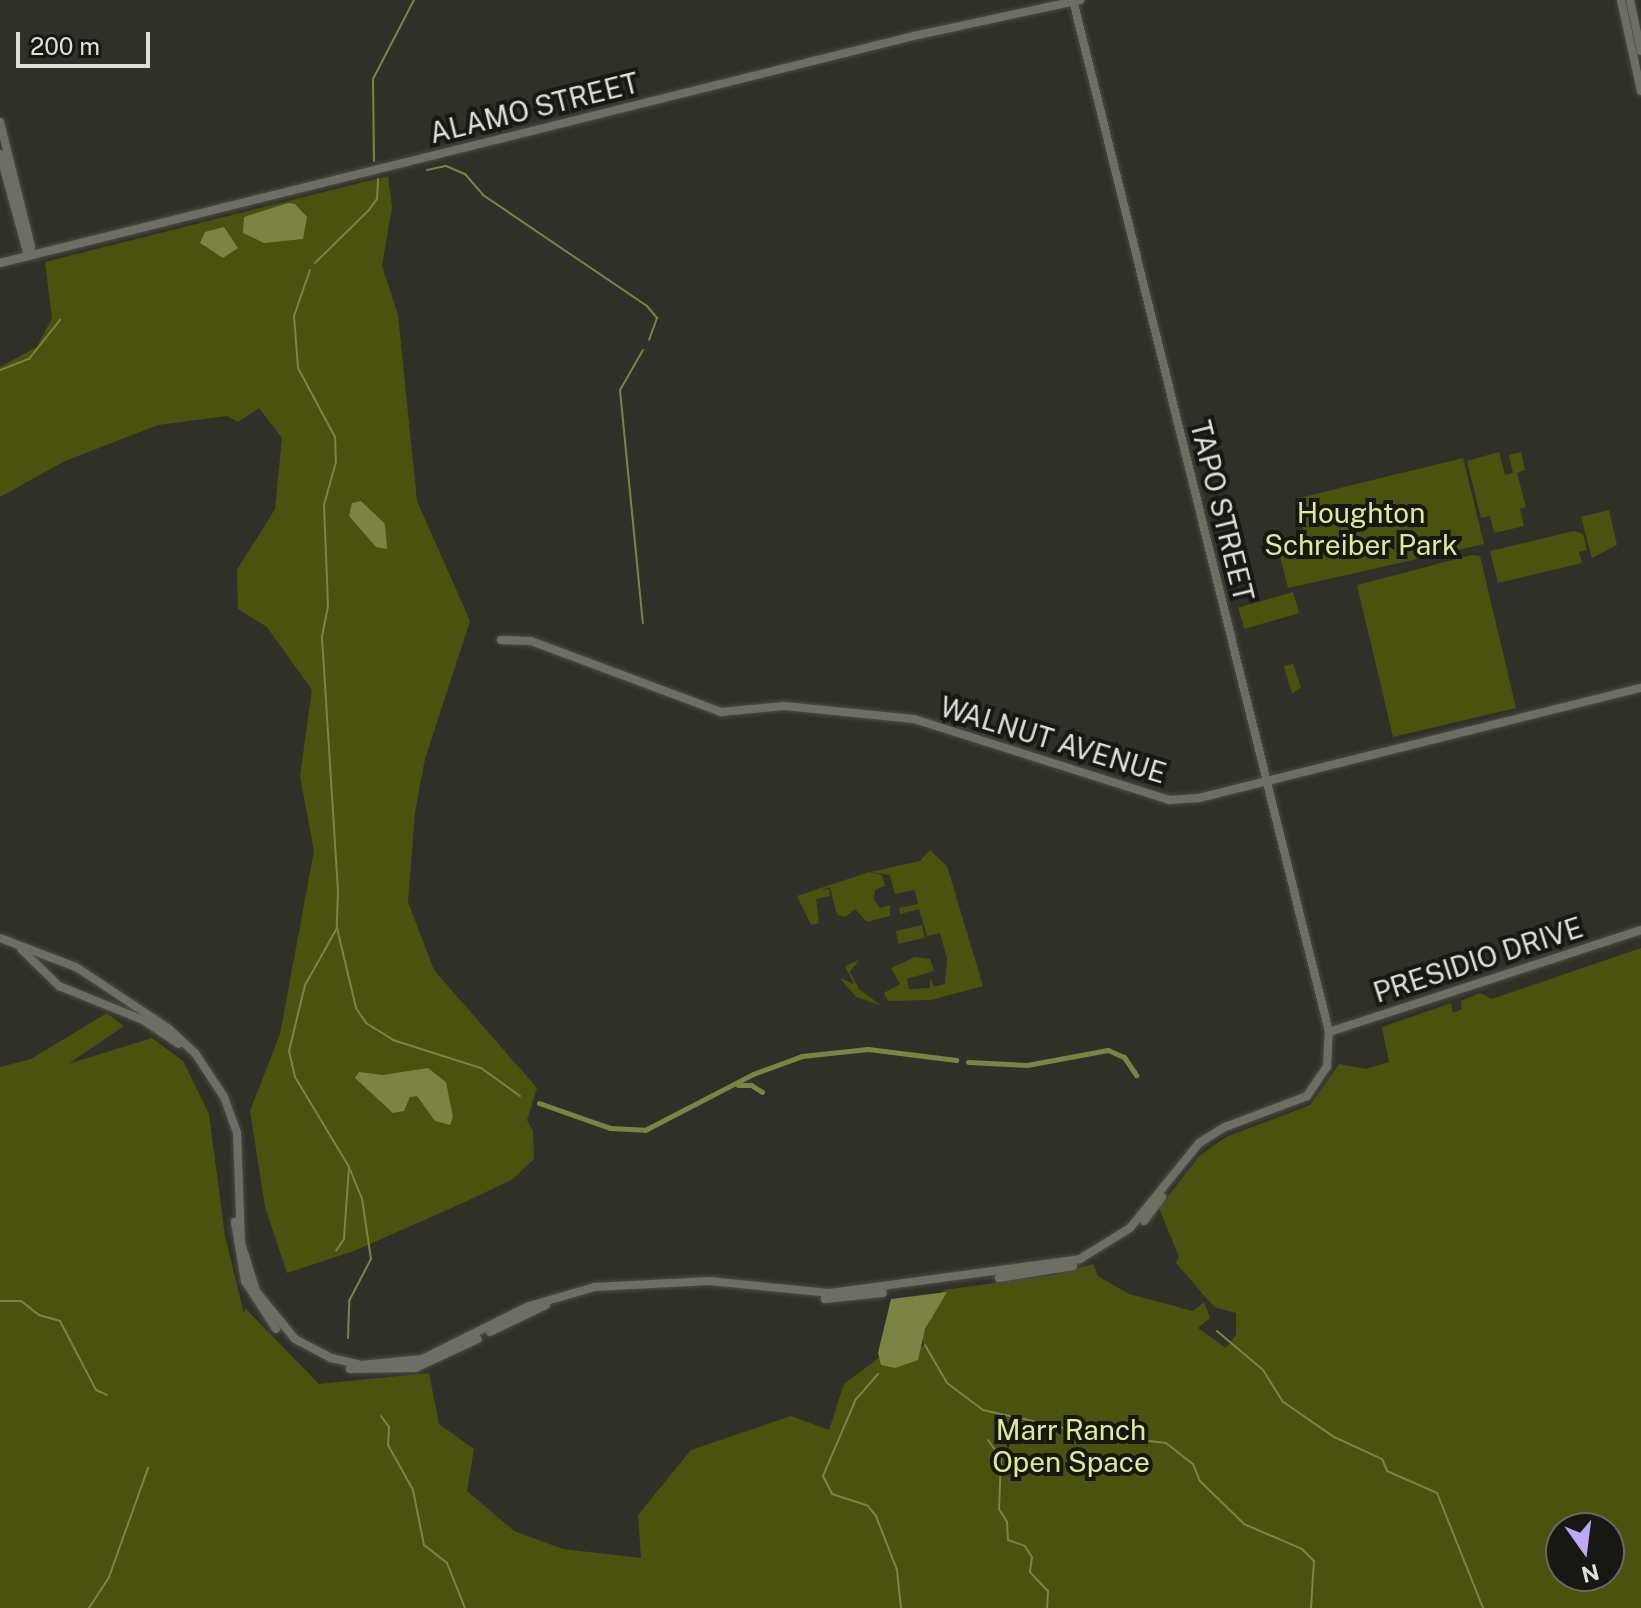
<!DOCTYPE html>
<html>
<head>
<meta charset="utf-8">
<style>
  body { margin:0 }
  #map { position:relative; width:1641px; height:1608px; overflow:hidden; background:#2f3128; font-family:"Public Sans",sans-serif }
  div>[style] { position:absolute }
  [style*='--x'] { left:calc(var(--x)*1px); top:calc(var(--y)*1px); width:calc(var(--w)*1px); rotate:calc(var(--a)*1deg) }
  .green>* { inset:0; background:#4b520e; transform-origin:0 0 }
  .water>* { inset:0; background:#7b8443 }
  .stream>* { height:2px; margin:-1px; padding:0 1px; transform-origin:1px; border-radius:1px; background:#7b8443 }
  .canal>* { height:5px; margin:-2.5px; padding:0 2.5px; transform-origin:2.5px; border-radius:2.5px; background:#7b8443 }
  .roads { filter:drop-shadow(0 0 2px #4b4c45) drop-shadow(0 0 2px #4b4c45) }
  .secondary>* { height:8px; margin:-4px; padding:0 4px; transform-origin:4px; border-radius:4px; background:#6d6f65 }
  span { translate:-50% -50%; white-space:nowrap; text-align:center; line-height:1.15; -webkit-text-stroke:8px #171814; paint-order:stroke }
  .street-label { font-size:28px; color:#dedfd9 }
  .park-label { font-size:28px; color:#deec8d }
  .north { position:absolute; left:1545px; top:1512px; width:80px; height:80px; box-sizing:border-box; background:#171814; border:2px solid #676863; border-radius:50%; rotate:166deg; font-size:22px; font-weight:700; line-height:32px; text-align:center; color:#dedfd9 }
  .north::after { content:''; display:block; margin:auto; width:28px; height:36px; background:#bda9f5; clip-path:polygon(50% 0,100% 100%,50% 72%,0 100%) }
  .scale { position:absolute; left:16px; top:32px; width:134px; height:36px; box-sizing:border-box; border:4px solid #dedfd9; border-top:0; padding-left:10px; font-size:24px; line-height:28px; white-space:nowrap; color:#dedfd9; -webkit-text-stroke:6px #171814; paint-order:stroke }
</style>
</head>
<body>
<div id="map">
  <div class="green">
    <div style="clip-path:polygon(388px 176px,392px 207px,382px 266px,398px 315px,417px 501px,470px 621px,425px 759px,415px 812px,408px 902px,434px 970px,537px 1088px,527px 1120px,533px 1131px,534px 1159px,513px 1179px,465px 1202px,354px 1251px,287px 1273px,265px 1207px,250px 1111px,280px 1034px,314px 851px,300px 776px,312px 690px,267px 627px,238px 609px,237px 570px,275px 509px,282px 438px,259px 408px,238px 422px,227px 416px,158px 425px,65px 461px,0 497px,0 367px,37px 347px,52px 318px,45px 262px)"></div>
    <div style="clip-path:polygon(1499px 452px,1505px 475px,1513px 473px,1509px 455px,1521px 452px,1525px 470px,1517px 473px,1526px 507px,1520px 509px,1524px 526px,1494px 533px,1490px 516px,1481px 518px,1467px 461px)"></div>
    <div style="clip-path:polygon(1463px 458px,1484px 544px,1288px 588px,1277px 544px,1305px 537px,1295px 499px)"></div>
    <div style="clip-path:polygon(1609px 510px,1617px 545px,1592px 558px,1581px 517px)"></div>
    <div style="clip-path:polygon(1574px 531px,1583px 534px,1587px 550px,1579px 552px,1582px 563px,1498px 583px,1490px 551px)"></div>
    <div style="clip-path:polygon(1472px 555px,1480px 556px,1516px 708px,1393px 737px,1357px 585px)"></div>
    <div style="left:1293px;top:592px;width:22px;height:57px;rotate:74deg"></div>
    <div style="clip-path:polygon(1293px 664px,1301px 687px,1292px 694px,1284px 666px)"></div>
    <div style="clip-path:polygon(930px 850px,947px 866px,983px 986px,931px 1000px,888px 1001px,884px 993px,900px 984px,891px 968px,915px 957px,930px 959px,934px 971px,907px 979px,909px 989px,930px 988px,930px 978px,934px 987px,945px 984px,947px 958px,940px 933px,927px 936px,919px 909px,900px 914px,899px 908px,918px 904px,915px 890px,895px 894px,890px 875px,871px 872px,920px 861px)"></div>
    <div style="clip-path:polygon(869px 872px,882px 875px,885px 886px,875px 890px,874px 900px,880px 908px,890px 905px,890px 916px,867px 922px,855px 909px,845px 917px,837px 915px,830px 887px,822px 890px,829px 889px,830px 896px,816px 899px,819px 923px,811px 925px,797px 896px)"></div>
    <div style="left:922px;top:925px;width:13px;height:27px;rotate:77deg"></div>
    <div style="clip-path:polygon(evenodd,1641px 948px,1641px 1608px,0 1608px,0 1067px,31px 1059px,107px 1013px,124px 1026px,68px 1064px,152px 1038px,183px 1061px,209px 1114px,225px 1236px,244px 1314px,245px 1308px,319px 1384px,429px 1373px,439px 1424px,474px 1449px,467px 1491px,514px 1531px,563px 1549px,641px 1558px,638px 1515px,691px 1450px,791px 1416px,829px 1430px,844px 1384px,888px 1351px,924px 1346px,922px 1337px,944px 1290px,1059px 1274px,1093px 1264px,1098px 1276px,1129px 1294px,1193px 1311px,1204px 1302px,1210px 1318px,1198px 1328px,1226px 1348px,1236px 1335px,1236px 1313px,1214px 1307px,1176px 1263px,1179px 1257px,1159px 1208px,1199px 1156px,1226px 1137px,1310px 1105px,1339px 1064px,1366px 1069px,1389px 1062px,1382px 1027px,1451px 1003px,1453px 1013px,1462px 1009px,1461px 1001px,1480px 993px,1492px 999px,1641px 948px,1561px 1528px,1609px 1528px,1609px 1576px,1561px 1576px,1561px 1528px)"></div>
    <div style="clip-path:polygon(859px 960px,850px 972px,859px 989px,882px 1006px,856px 997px,840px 978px,854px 984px,845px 966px)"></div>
  </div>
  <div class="water">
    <div style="clip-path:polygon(288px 203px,295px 204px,307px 217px,303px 239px,264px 243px,243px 233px,244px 217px)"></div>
    <div style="clip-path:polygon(224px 227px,238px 248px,223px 258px,200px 243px,205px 232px)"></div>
    <div style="clip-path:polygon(361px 501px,385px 524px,387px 549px,376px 547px,349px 516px,352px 503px)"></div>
    <div style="clip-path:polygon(428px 1068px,446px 1082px,453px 1117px,450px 1125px,435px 1121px,417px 1096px,410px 1097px,404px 1111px,393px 1113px,355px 1078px,359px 1072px,383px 1075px)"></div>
    <div style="clip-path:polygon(947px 1292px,925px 1329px,918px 1360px,895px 1368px,881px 1365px,878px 1353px,891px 1299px)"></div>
  </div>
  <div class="stream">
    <div style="--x:374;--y:161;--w:82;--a:-90.7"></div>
    <div style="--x:373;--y:79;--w:89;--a:-62.6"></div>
    <div style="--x:427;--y:170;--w:19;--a:-12"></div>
    <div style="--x:446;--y:166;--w:21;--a:23"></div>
    <div style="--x:465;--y:174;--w:28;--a:49"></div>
    <div style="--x:483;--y:195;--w:198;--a:34.1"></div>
    <div style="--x:647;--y:306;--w:16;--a:50"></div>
    <div style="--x:657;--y:318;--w:23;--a:110"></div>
    <div style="--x:315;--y:263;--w:76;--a:-44.5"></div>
    <div style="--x:369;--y:210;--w:14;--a:-54"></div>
    <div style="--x:377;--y:199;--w:20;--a:-87"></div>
    <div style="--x:310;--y:270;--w:49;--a:109.2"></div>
    <div style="--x:294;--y:316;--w:52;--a:85.6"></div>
    <div style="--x:298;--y:368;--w:78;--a:61.8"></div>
    <div style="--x:335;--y:437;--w:25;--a:88"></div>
    <div style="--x:336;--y:462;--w:45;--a:105.6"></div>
    <div style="--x:324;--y:505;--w:101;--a:87.7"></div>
    <div style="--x:328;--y:606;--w:32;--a:101"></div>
    <div style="--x:322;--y:637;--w:254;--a:86.4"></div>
    <div style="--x:338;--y:890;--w:38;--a:92"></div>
    <div style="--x:337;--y:928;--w:65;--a:119.3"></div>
    <div style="--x:305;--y:985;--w:68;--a:103.6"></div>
    <div style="--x:289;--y:1051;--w:27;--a:77"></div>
    <div style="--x:295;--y:1077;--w:105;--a:59"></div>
    <div style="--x:349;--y:1167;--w:72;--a:94"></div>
    <div style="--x:344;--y:1239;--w:14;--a:124"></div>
    <div style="--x:643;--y:350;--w:46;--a:119.9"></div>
    <div style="--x:620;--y:390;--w:234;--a:84.4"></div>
    <div style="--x:0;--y:370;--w:31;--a:-21"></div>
    <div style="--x:29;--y:359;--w:50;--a:-51.5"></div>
    <div style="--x:337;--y:928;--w:82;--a:76.6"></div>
    <div style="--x:356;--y:1008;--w:18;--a:56"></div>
    <div style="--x:366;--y:1023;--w:32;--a:32"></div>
    <div style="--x:393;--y:1040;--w:92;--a:17.7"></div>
    <div style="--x:481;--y:1068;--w:48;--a:35.7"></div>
    <div style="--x:0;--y:1301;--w:21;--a:0"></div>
    <div style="--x:21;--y:1301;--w:23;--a:38"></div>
    <div style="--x:39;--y:1315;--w:22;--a:16"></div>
    <div style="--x:60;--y:1321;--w:78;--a:62.4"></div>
    <div style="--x:96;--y:1390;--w:12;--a:24"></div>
    <div style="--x:1217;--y:1331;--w:60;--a:40.3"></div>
    <div style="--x:1263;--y:1370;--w:36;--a:58"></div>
    <div style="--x:1282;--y:1401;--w:63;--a:34.7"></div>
    <div style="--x:1334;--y:1437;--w:53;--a:24.6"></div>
    <div style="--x:1382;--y:1459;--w:13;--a:67"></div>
    <div style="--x:1387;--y:1471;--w:55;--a:23.7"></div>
    <div style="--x:1437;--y:1493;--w:124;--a:68.2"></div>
    <div style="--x:348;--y:1338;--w:37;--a:-88"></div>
    <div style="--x:349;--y:1301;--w:47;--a:-62.4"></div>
    <div style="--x:371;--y:1259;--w:61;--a:-98.5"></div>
    <div style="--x:362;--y:1199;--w:32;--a:-112"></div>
    <div style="--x:925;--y:1345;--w:44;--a:59.9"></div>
    <div style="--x:947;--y:1383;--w:45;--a:36.9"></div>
    <div style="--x:983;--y:1410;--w:101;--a:12.5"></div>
    <div style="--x:1082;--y:1432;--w:37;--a:-3"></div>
    <div style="--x:1119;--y:1430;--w:9;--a:63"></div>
    <div style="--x:1123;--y:1438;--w:43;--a:6.6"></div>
    <div style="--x:1166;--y:1443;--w:34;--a:38"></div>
    <div style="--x:1193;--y:1464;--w:18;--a:68"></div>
    <div style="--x:1200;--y:1481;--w:62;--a:44.3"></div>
    <div style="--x:1244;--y:1524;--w:63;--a:23.3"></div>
    <div style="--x:1302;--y:1549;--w:17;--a:45"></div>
    <div style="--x:1314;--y:1561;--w:47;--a:93.7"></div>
    <div style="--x:878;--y:1374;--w:33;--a:131"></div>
    <div style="--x:856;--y:1399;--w:84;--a:113.2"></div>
    <div style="--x:823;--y:1476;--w:20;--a:63"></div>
    <div style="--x:832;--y:1494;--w:38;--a:18"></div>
    <div style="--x:868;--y:1506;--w:13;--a:51"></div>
    <div style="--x:876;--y:1516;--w:58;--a:68.7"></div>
    <div style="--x:897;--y:1570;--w:38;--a:84"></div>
    <div style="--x:381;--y:1416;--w:14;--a:54"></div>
    <div style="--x:389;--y:1427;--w:18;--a:93"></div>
    <div style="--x:388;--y:1445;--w:51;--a:60.9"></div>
    <div style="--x:413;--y:1490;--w:56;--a:78.7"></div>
    <div style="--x:424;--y:1545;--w:29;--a:38"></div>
    <div style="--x:447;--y:1563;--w:48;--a:68.2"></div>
    <div style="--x:988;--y:1440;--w:22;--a:54"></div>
    <div style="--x:1001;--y:1458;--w:51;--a:92.2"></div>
    <div style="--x:999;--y:1509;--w:15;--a:58"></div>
    <div style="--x:1007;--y:1522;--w:18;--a:87"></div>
    <div style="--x:1008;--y:1540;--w:18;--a:19"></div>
    <div style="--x:1025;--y:1546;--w:13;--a:58"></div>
    <div style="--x:1032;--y:1557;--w:15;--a:98"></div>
    <div style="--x:1030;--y:1572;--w:26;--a:47"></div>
    <div style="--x:1048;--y:1591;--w:17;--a:93"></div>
    <div style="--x:89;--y:1608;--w:37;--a:-57"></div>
    <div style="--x:109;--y:1577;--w:116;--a:-70.3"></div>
  </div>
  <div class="canal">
    <div style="--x:968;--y:1062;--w:59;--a:2.9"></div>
    <div style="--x:1027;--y:1065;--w:82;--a:-10.5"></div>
    <div style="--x:1108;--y:1050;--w:17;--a:24"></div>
    <div style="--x:1124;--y:1057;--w:22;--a:56"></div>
    <div style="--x:738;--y:1085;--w:13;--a:0"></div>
    <div style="--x:751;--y:1085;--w:13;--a:32"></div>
    <div style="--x:539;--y:1103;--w:75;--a:19.4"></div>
    <div style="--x:610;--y:1128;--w:35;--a:3"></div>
    <div style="--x:645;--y:1130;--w:122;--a:-27.4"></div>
    <div style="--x:753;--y:1074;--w:52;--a:-20.2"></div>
    <div style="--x:802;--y:1056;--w:66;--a:-6.1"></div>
    <div style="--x:868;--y:1049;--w:89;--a:7.1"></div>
  </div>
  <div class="roads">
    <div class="secondary">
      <div style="--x:1621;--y:0;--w:93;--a:77.6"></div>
      <div style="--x:1630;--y:0;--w:52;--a:77.8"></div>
      <div style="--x:0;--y:122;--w:128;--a:76"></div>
      <div style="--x:31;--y:246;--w:10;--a:107"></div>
      <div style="--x:0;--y:154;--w:106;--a:74.6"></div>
      <div style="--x:0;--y:263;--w:946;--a:-13.95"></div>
      <div style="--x:918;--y:35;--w:166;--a:-12.2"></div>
      <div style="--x:501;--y:640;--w:30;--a:2"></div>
      <div style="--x:531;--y:641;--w:203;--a:20.5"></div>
      <div style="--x:721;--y:712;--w:63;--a:-5.4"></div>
      <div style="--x:784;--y:706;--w:131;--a:5.7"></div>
      <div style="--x:914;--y:719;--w:268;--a:17.6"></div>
      <div style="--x:1169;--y:800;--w:30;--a:-4"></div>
      <div style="--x:1199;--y:798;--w:455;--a:-14"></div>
      <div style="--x:0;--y:938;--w:81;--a:20.9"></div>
      <div style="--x:76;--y:967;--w:110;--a:33.5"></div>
      <div style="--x:168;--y:1028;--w:37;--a:43"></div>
      <div style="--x:195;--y:1053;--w:53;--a:56.6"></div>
      <div style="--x:224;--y:1097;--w:38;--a:70"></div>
      <div style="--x:237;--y:1133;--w:110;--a:87.9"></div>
      <div style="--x:241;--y:1243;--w:50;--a:72.6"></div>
      <div style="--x:256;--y:1291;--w:62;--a:50.9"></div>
      <div style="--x:295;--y:1339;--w:41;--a:27.8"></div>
      <div style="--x:331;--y:1358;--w:31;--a:13"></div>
      <div style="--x:361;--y:1365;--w:61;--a:-5.6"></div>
      <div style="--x:422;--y:1359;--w:119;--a:-26.4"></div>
      <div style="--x:529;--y:1306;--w:69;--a:-16.1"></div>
      <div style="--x:595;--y:1287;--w:114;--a:-3"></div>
      <div style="--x:709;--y:1281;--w:122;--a:5.7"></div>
      <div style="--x:830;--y:1293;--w:252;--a:-7.7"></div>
      <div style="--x:1080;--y:1259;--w:59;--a:-31.8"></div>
      <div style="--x:1130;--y:1228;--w:109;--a:-50.9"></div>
      <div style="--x:1199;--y:1143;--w:31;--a:-32"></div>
      <div style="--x:1225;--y:1127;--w:88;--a:-20.7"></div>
      <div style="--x:1307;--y:1096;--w:36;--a:-56"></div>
      <div style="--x:1327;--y:1066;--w:34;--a:-87"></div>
      <div style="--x:1329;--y:1032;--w:1063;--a:-103.93"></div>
      <div style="--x:22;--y:950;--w:52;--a:44.2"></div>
      <div style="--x:59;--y:986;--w:91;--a:22"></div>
      <div style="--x:143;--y:1020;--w:43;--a:33.7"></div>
      <div style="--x:1329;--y:1032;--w:328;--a:-18.1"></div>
      <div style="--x:1144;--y:1221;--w:30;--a:-53"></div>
      <div style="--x:235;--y:1222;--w:60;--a:80.4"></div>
      <div style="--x:245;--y:1281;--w:57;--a:57.1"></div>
      <div style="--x:999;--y:1278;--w:75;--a:-9.2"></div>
      <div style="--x:825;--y:1299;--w:58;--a:-5.9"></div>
      <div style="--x:490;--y:1332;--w:62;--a:-25.7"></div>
      <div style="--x:350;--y:1369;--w:65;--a:-0.9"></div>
      <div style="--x:415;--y:1368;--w:69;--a:-24.7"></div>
    </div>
  </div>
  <div class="street-label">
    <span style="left:534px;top:108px;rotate:-14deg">ALAMO STREET</span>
    <span style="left:1222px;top:511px;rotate:76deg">TAPO STREET</span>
    <span style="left:1053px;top:740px;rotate:17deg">WALNUT AVENUE</span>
    <span style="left:1478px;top:960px;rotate:-18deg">PRESIDIO DRIVE</span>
  </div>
  <div class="park-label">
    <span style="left:1361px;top:529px">Houghton<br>Schreiber Park</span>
    <span style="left:1071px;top:1446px">Marr Ranch<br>Open Space</span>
  </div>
  <div class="north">N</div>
  <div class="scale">200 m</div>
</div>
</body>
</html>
